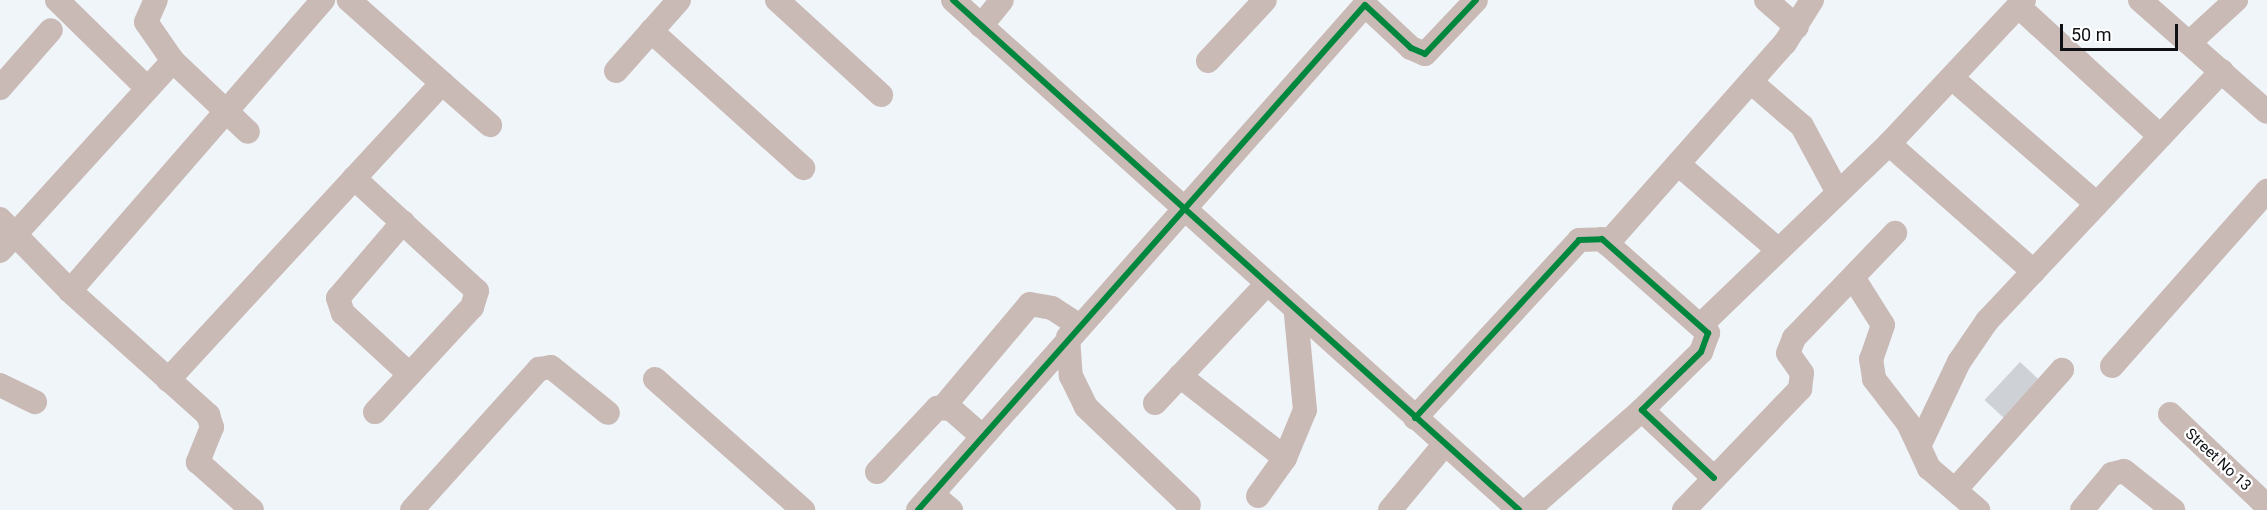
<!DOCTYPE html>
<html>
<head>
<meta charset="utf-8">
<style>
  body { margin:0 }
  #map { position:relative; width:2267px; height:510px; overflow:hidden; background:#f0f5fa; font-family:Roboto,sans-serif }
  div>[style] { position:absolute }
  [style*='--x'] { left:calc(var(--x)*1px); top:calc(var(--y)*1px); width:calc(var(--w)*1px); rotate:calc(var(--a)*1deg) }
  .building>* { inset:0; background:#ced1d5; transform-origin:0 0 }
  .minor>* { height:24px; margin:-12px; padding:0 12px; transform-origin:12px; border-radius:12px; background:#cabab6 }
  .cycleway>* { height:6px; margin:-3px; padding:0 3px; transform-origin:3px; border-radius:3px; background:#00873e }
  span { translate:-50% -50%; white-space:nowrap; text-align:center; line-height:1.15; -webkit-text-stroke:4.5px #fff; paint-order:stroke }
  .street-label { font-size:15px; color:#0e1014 }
  .scale { position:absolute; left:2060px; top:24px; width:118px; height:27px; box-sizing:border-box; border:3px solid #0e1014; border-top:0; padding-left:8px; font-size:18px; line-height:21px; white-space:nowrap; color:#0e1014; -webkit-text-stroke:4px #fff; paint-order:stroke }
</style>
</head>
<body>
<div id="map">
  <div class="building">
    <div style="left:2020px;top:362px;width:33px;height:52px;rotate:43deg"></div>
  </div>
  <div class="minor">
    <div style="--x:57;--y:0;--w:126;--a:44.4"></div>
    <div style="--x:777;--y:0;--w:141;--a:42.4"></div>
    <div style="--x:953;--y:0;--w:762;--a:42.02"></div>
    <div style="--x:1766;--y:0;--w:41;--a:41.1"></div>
    <div style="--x:2024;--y:0;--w:197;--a:133.2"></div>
    <div style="--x:1889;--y:144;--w:193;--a:41.4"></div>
    <div style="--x:2140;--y:0;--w:169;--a:41.4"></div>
    <div style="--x:2018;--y:6;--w:193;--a:42.5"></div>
    <div style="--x:981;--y:26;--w:33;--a:-51"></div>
    <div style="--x:651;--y:31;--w:205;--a:42"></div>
    <div style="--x:2189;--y:43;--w:64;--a:-42.5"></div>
    <div style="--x:173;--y:61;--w:103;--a:43.4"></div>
    <div style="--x:1208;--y:61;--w:83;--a:-46.9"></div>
    <div style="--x:616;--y:71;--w:95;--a:-48.4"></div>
    <div style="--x:1952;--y:78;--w:192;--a:41"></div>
    <div style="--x:1751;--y:82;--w:67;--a:40.8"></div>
    <div style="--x:1802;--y:126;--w:74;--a:61.7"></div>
    <div style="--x:442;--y:83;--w:64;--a:41.2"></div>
    <div style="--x:0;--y:88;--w:77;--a:-48.7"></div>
    <div style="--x:1678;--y:164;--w:130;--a:40.6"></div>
    <div style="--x:354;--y:178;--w:167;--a:42.6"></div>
    <div style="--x:477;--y:291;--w:17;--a:107"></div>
    <div style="--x:472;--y:307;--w:143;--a:132.7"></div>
    <div style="--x:0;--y:219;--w:100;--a:45.8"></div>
    <div style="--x:70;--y:291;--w:186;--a:41.9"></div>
    <div style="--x:208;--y:415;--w:13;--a:72"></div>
    <div style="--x:212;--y:427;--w:38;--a:112"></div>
    <div style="--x:198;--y:462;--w:72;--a:41.6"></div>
    <div style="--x:403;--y:222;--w:100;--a:130.5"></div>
    <div style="--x:338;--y:298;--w:16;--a:72"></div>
    <div style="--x:343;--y:313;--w:90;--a:42.7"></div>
    <div style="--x:1607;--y:244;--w:268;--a:-48.5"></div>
    <div style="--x:1785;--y:43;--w:51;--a:-57.9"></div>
    <div style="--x:0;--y:251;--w:257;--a:-47.7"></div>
    <div style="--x:173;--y:61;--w:47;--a:-124.7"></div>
    <div style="--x:146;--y:22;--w:24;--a:-66"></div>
    <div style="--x:1854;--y:279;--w:54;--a:57.8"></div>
    <div style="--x:1883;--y:325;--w:36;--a:109"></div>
    <div style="--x:1871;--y:359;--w:20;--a:81"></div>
    <div style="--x:1874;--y:379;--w:56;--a:52.3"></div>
    <div style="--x:1908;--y:423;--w:50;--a:65"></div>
    <div style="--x:1929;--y:468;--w:65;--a:40.6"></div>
    <div style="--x:70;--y:291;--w:386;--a:-49"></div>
    <div style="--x:1702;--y:324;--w:260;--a:-43.9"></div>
    <div style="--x:1068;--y:337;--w:39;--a:86"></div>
    <div style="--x:1071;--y:376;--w:34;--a:64"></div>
    <div style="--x:1086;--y:407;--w:142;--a:43.6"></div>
    <div style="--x:2112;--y:366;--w:234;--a:-48.5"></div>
    <div style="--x:1180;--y:376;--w:133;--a:38"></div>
    <div style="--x:655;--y:379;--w:198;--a:41.5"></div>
    <div style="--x:168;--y:380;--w:404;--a:-47.3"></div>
    <div style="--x:442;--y:83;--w:125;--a:-138.3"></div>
    <div style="--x:0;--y:385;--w:39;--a:26"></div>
    <div style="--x:1155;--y:403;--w:161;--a:-46.8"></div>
    <div style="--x:944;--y:406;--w:133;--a:-49.9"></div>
    <div style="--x:1030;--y:304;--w:22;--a:10"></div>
    <div style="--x:1052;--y:308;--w:31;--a:33"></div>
    <div style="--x:2170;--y:414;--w:134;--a:43.5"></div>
    <div style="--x:1415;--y:418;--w:242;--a:-47.3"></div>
    <div style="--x:1579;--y:240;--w:23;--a:-2"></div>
    <div style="--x:1602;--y:239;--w:142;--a:41.6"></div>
    <div style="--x:1708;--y:333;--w:20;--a:110"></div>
    <div style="--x:1701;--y:352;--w:83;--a:135.5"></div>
    <div style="--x:1642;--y:410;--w:99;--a:43.4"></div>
    <div style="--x:1920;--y:444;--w:91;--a:-64.6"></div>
    <div style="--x:1959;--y:362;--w:50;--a:-55.7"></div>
    <div style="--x:1987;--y:321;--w:343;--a:-46.8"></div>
    <div style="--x:877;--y:472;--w:88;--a:-46.8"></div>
    <div style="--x:937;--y:408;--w:14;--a:4"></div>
    <div style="--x:951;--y:409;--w:41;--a:41.1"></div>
    <div style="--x:1955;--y:490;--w:161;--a:-48.3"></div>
    <div style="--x:932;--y:494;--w:25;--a:40"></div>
    <div style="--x:1258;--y:496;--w:47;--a:-54.6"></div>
    <div style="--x:1285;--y:458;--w:52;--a:-67.4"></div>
    <div style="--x:1305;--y:410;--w:96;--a:-95.4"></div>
    <div style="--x:412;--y:510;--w:190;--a:-48"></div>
    <div style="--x:539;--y:369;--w:12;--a:-9"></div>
    <div style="--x:551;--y:367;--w:73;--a:38.9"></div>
    <div style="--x:918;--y:510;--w:674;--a:-48.49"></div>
    <div style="--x:1365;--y:5;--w:63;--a:43.1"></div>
    <div style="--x:1411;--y:48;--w:15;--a:23"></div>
    <div style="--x:1425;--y:54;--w:74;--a:-46.6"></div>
    <div style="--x:1390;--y:510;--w:85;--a:-50.3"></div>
    <div style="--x:1528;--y:510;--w:152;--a:-41.3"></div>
    <div style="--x:1684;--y:510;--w:168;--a:-46.2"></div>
    <div style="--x:1800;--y:389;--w:16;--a:-83"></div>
    <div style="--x:1802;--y:373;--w:24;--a:-125"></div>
    <div style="--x:1788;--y:353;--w:16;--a:-68"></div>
    <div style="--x:1794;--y:338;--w:146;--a:-46.1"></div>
    <div style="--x:2082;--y:510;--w:47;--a:-50.2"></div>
    <div style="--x:2112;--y:474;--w:12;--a:-14"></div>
    <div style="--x:2124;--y:471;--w:63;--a:38.5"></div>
  </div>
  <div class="cycleway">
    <div style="--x:953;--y:0;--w:762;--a:42.02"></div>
    <div style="--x:1415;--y:418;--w:242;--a:-47.3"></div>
    <div style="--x:1579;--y:240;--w:23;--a:-2"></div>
    <div style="--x:1602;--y:239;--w:142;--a:41.6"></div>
    <div style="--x:1708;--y:333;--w:20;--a:110"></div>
    <div style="--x:1701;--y:352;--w:83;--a:135.5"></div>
    <div style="--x:1642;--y:410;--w:99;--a:43.4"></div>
    <div style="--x:918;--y:510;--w:674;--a:-48.49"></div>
    <div style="--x:1365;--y:5;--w:63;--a:43.1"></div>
    <div style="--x:1411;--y:48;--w:15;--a:23"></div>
    <div style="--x:1425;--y:54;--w:74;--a:-46.6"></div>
  </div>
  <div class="street-label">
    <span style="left:2218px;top:460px;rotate:43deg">Street No 13</span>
  </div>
  <div class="scale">50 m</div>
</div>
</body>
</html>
